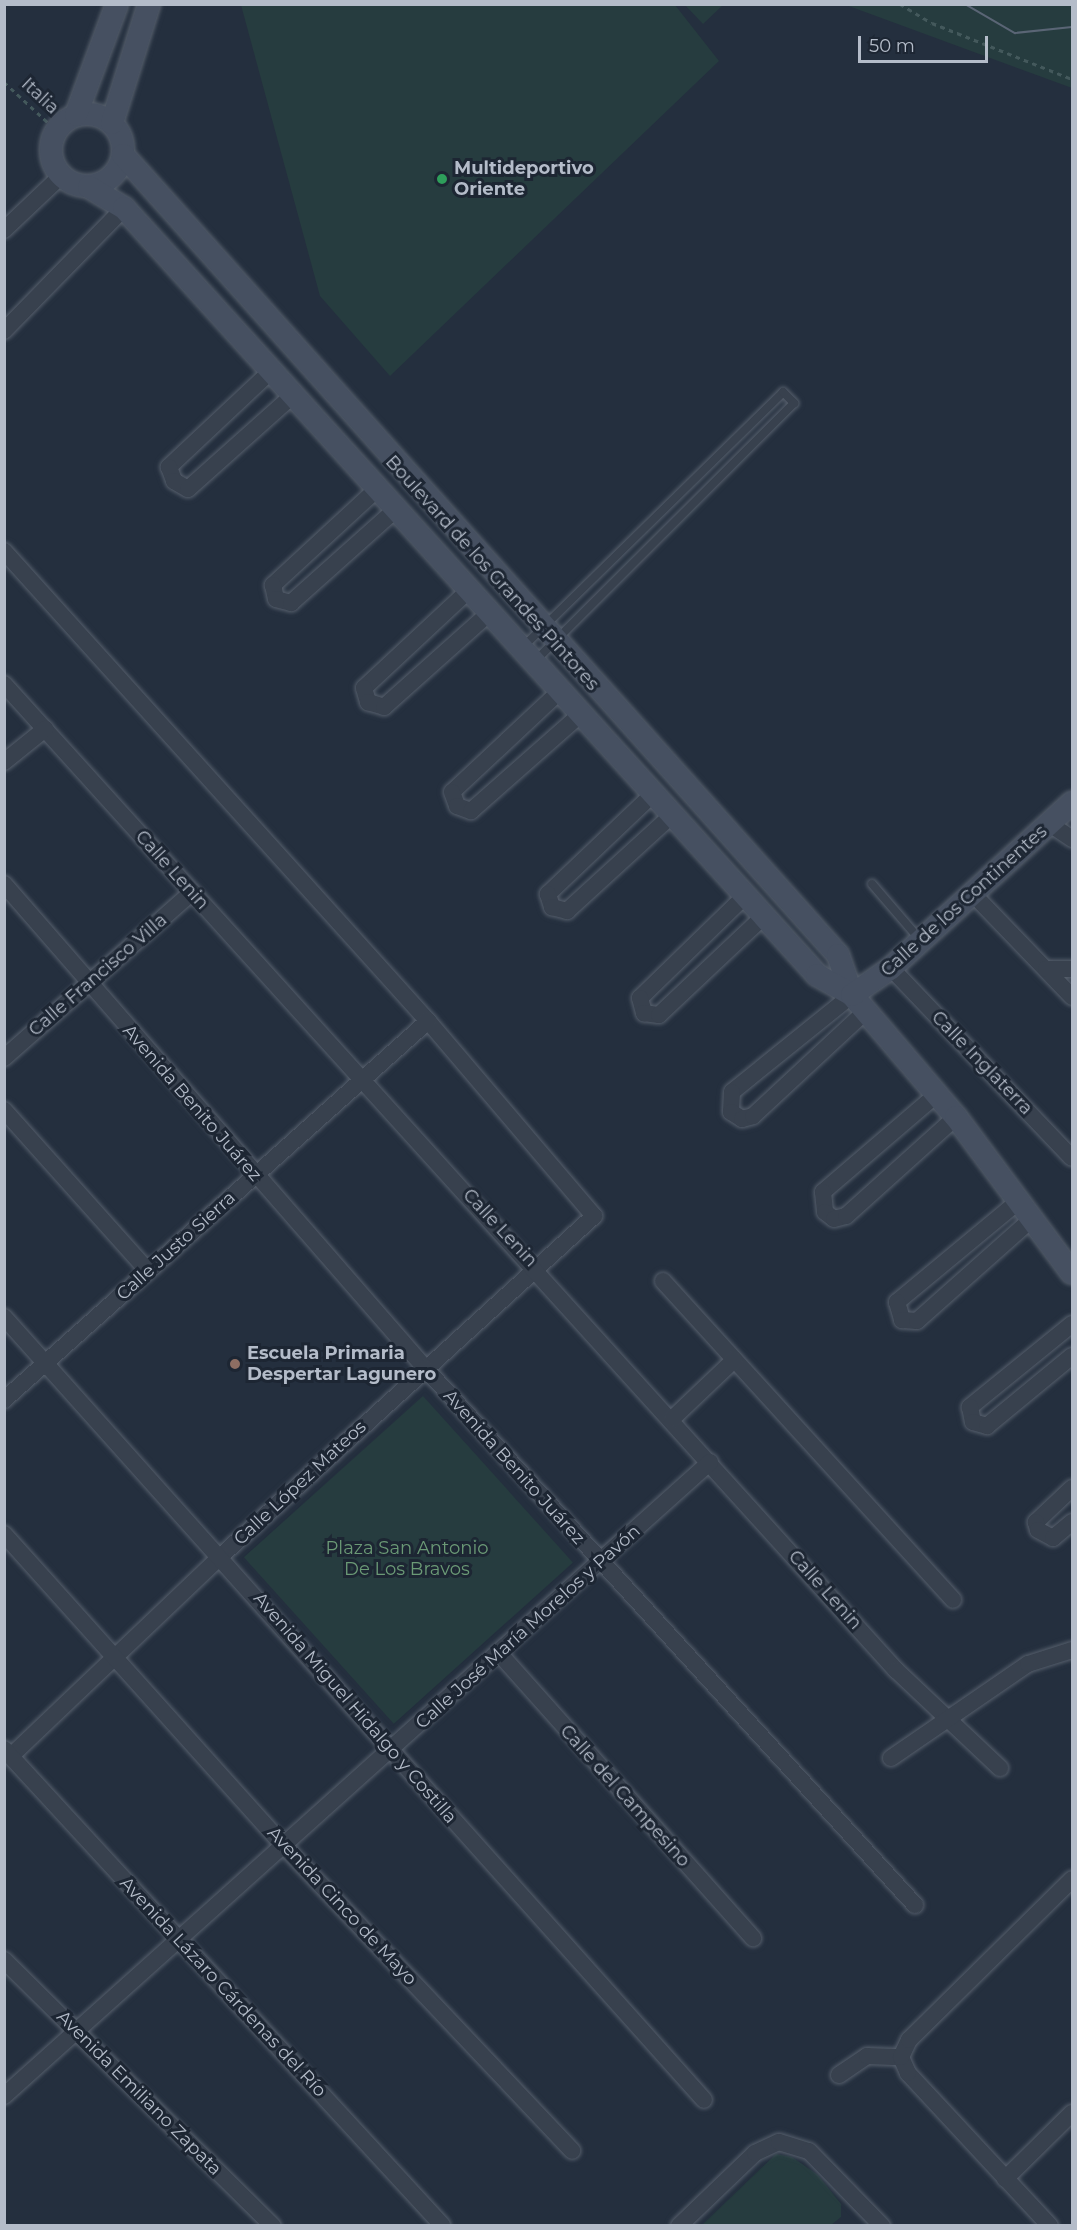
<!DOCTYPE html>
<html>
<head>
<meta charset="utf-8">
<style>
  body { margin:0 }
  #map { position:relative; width:1077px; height:2230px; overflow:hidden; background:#242f3e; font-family:Montserrat,sans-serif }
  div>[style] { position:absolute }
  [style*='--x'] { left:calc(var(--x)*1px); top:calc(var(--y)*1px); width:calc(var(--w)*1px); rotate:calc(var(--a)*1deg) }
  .green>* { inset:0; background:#263c3f; transform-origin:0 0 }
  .path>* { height:3px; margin-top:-1.5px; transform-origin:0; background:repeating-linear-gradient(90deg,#44595c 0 4.5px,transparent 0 9px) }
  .roads { filter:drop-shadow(0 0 2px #565f6c) drop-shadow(0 0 2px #565f6c) }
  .lane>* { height:8px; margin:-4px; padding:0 4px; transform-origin:4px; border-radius:4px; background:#38414e }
  .street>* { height:16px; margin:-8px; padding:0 8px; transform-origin:8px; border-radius:8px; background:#38414e }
  .secondary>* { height:22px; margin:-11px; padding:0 11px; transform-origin:11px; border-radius:11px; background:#465061 }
  .secondary>.ring { margin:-11px; padding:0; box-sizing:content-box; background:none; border:22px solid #465061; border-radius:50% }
  .tram>* { height:1.5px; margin:-0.75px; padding:0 0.75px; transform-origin:0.75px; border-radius:0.75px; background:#5a6575 }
  .dots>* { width:16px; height:16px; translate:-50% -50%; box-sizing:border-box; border:3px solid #1d2633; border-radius:50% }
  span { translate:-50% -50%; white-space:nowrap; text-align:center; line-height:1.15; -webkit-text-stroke:6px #1d2633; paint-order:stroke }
  .street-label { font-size:18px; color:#b4bcc9 }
  .poi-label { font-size:18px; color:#b4bcc9; font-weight:700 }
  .left { translate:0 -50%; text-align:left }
  .park-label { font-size:18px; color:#6b9a76 }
  .frame { position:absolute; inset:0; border:6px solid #b4bcc9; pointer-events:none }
  .scale { position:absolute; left:858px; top:36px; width:130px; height:27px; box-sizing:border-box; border:3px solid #b4bcc9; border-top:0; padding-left:8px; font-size:18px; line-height:21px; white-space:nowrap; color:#b4bcc9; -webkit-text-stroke:4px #1d2633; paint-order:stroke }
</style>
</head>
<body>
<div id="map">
  <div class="green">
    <div style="clip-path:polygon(241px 5px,675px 5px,719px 61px,390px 376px,320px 296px)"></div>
    <div style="clip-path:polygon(685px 5px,723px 5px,703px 24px)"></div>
    <div style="clip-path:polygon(846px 5px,1072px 5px,1072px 88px)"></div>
    <div style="left:423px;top:1396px;width:224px;height:241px;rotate:48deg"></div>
    <div style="clip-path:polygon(776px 2154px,792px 2157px,818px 2175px,841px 2204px,841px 2217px,831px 2225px,702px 2225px)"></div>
  </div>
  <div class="path">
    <div style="--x:900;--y:4;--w:37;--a:31"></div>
    <div style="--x:932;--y:23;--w:151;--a:21.8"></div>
    <div style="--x:4;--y:82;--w:71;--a:42.7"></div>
  </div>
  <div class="roads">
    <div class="lane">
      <div style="--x:523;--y:647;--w:364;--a:-44.4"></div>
      <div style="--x:783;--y:392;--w:16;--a:45"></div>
      <div style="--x:794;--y:403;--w:366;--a:135.1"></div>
      <div style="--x:872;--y:884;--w:75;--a:49.3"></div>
    </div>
    <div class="street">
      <div style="--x:4;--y:230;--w:79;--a:-43.5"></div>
      <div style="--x:4;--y:331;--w:172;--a:-45.7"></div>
      <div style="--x:270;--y:372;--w:139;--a:136.8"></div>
      <div style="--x:169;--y:467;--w:15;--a:70"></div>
      <div style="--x:174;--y:481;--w:16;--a:30"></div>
      <div style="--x:188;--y:489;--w:140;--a:-41.8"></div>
      <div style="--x:377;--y:489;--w:142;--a:137.3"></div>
      <div style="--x:273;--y:585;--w:14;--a:78"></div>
      <div style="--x:276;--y:599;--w:16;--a:15"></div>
      <div style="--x:291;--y:603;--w:140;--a:-41.8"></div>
      <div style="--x:4;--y:551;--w:633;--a:47.95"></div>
      <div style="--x:428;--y:1021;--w:256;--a:49.6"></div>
      <div style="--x:594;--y:1216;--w:505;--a:137.65"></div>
      <div style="--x:221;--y:1556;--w:290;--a:136.4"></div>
      <div style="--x:468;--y:591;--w:142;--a:137"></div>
      <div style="--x:364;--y:688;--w:15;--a:74"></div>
      <div style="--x:368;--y:702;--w:17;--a:17"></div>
      <div style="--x:384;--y:707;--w:140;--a:-41.8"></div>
      <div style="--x:4;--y:684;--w:1330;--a:47.87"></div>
      <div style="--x:896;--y:1670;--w:143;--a:43.3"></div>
      <div style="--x:559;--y:692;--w:146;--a:136.9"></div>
      <div style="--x:452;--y:792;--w:15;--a:70"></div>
      <div style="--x:457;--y:806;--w:15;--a:20"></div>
      <div style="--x:471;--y:811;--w:145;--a:-41.4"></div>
      <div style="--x:4;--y:762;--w:53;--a:-38.8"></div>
      <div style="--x:652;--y:795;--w:144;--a:136.4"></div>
      <div style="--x:548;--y:894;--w:14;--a:73"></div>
      <div style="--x:552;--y:907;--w:16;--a:15"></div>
      <div style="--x:567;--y:911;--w:141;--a:-42.4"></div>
      <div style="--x:1050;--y:824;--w:27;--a:34"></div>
      <div style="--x:4;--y:884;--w:641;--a:48.98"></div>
      <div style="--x:425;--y:1368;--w:727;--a:47.62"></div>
      <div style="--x:973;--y:894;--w:143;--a:46.1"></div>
      <div style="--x:744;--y:897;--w:145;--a:135.8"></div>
      <div style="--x:640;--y:998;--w:16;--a:75"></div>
      <div style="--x:644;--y:1013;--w:15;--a:8"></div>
      <div style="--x:659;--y:1015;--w:143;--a:-43.3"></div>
      <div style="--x:891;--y:968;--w:262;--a:46.4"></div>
      <div style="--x:1046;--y:969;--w:26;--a:0"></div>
      <div style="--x:852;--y:995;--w:154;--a:141.1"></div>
      <div style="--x:732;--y:1092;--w:20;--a:93"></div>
      <div style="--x:731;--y:1112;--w:13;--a:32"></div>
      <div style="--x:742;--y:1119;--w:11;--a:-15"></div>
      <div style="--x:753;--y:1116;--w:154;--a:-42.9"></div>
      <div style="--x:4;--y:1058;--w:251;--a:-41.4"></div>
      <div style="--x:936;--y:1095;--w:149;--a:139.4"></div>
      <div style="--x:823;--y:1192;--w:20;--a:84"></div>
      <div style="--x:825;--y:1212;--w:11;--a:38"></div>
      <div style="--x:834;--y:1219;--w:12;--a:-14"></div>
      <div style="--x:846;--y:1216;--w:148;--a:-42"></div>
      <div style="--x:4;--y:1110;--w:216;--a:48.2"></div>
      <div style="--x:1020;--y:1200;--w:160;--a:140.3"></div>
      <div style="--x:897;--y:1302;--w:19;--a:74"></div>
      <div style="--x:902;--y:1320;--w:15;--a:4"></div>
      <div style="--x:917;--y:1321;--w:155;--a:-41.6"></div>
      <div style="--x:663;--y:1281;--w:431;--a:47.7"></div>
      <div style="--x:4;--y:1317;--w:1050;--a:48.2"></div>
      <div style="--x:1072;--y:1324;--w:132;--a:140.9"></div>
      <div style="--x:970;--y:1407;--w:15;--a:79"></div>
      <div style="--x:973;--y:1422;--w:15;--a:16"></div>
      <div style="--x:987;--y:1426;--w:110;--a:-39.5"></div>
      <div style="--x:4;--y:1400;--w:569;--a:-41.79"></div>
      <div style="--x:672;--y:1419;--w:86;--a:-43.6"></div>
      <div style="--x:1072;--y:1488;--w:50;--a:136.6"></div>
      <div style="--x:1036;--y:1522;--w:8;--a:76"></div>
      <div style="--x:1038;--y:1530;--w:17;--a:28"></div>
      <div style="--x:1053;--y:1538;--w:25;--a:-40"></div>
      <div style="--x:4;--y:1534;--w:421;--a:48.1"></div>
      <div style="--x:285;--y:1847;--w:418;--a:46.6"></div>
      <div style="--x:499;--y:1653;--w:382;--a:48.3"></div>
      <div style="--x:4;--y:1749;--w:647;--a:47.38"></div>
      <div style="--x:891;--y:1758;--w:166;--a:-34.5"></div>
      <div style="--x:1028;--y:1664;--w:46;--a:-17.7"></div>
      <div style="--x:4;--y:1960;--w:378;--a:44.7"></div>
      <div style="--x:839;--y:2075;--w:34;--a:-34"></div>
      <div style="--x:867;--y:2056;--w:34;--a:2"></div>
      <div style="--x:4;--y:2096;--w:949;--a:-41.92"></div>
      <div style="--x:1005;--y:2179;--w:94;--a:-44.6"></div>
      <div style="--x:679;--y:2226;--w:105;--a:-43.8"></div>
      <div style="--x:755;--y:2153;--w:26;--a:-25"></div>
      <div style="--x:779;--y:2142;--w:31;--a:17"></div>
      <div style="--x:809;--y:2151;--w:105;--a:45.8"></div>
      <div style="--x:1050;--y:2226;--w:209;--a:-132.9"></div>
      <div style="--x:908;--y:2073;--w:17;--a:-114"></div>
      <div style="--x:901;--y:2057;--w:19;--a:-65"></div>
      <div style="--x:909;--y:2040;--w:229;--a:-44.6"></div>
    </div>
    <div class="secondary">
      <div class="ring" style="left:51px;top:114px;width:50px;height:50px"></div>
      <div style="--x:76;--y:115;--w:118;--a:-69.7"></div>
      <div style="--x:112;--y:123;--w:125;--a:-72.7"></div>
      <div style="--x:123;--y:155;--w:1073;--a:48.21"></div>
      <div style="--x:838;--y:955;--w:42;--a:70.7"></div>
      <div style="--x:89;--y:187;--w:41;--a:31"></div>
      <div style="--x:124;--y:208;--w:1034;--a:47.9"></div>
      <div style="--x:817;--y:975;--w:40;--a:29.7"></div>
      <div style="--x:852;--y:995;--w:160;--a:49.6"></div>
      <div style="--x:956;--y:1117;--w:194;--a:53.4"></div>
      <div style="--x:852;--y:995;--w:47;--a:-34.7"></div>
      <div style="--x:891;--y:968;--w:245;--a:-42.4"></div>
    </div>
  </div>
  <div class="tram">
    <div style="--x:965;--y:4;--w:58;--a:30.1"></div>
    <div style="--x:1015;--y:33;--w:57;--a:-6"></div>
  </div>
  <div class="dots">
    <div style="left:442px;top:179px;background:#2e9e5b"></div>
    <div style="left:235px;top:1364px;background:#8d6e63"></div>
  </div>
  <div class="street-label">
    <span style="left:40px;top:96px;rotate:43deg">Italia</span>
    <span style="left:492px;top:573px;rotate:48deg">Boulevard de los Grandes Pintores</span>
    <span style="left:172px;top:870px;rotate:48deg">Calle Lenin</span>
    <span style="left:964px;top:901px;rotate:-42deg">Calle de los Continentes</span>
    <span style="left:98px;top:975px;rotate:-41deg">Calle Francisco Villa</span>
    <span style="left:982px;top:1063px;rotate:46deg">Calle Inglaterra</span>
    <span style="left:192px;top:1103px;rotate:49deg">Avenida Benito Juárez</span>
    <span style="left:500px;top:1228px;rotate:47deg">Calle Lenin</span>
    <span style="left:176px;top:1246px;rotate:-42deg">Calle Justo Sierra</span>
    <span style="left:514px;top:1467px;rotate:48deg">Avenida Benito Juárez</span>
    <span style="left:300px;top:1483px;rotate:-43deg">Calle López Mateos</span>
    <span style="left:825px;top:1590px;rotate:48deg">Calle Lenin</span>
    <span style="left:528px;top:1627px;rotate:-42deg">Calle José María Morelos y Pavón</span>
    <span style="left:355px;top:1708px;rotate:49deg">Avenida Miguel Hidalgo y Costilla</span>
    <span style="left:625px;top:1796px;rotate:48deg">Calle del Campesino</span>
    <span style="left:342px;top:1906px;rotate:47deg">Avenida Cinco de Mayo</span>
    <span style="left:223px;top:1987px;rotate:47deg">Avenida Lázaro Cárdenas del Río</span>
    <span style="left:139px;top:2093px;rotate:45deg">Avenida Emiliano Zapata</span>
  </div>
  <div class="poi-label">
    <span class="left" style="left:454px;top:179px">Multideportivo<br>Oriente</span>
    <span class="left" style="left:247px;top:1364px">Escuela Primaria<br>Despertar Lagunero</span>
  </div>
  <div class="park-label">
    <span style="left:407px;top:1559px">Plaza San Antonio<br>De Los Bravos</span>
  </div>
  <div class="frame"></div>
  <div class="scale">50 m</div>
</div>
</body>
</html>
